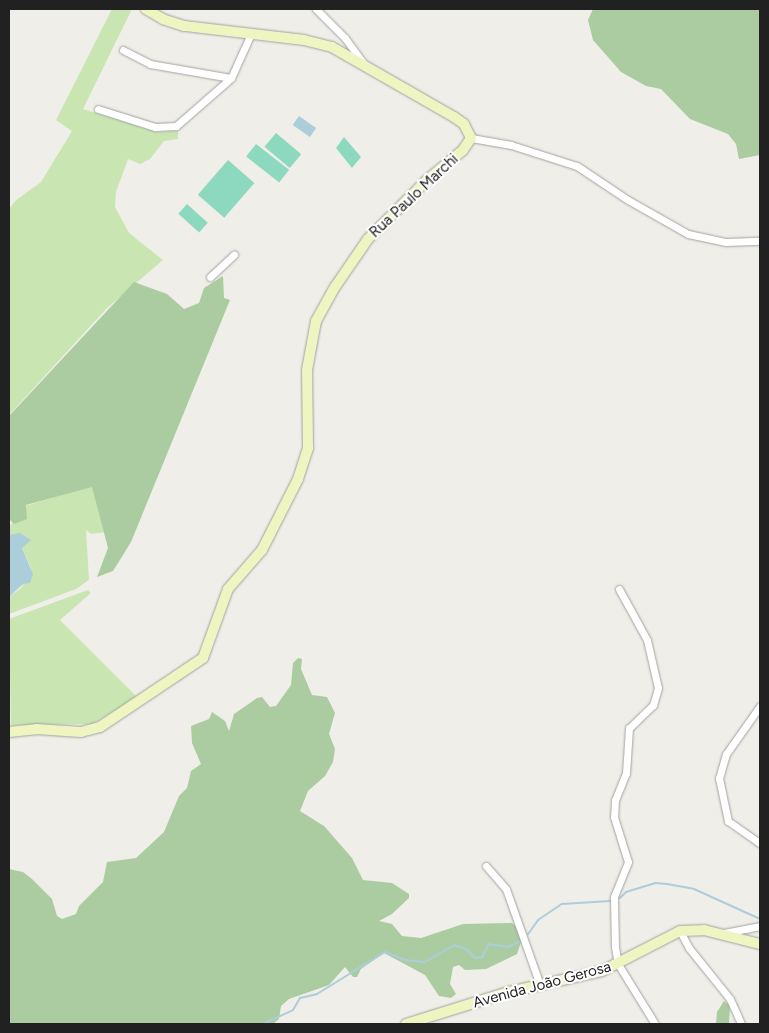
<!DOCTYPE html>
<html>
<head>
<meta charset="utf-8">
<style>
  body { margin:0 }
  #map { position:relative; width:769px; height:1033px; overflow:hidden; background:#f0eee8; font-family:Figtree,sans-serif }
  div>[style] { position:absolute }
  [style*='--x'] { left:calc(var(--x)*1px); top:calc(var(--y)*1px); width:calc(var(--w)*1px); rotate:calc(var(--a)*1deg) }
  .grass>* { inset:0; background:#c9e6b2 }
  .forest>* { inset:0; background:#aacca0 }
  .pitch>* { inset:0; background:#8dd9c0; transform-origin:0 0 }
  .water>* { inset:0; background:#accdda; transform-origin:0 0 }
  .stream>* { height:2px; margin:-1px; padding:0 1px; transform-origin:1px; border-radius:1px; background:#accdda }
  .roads { filter:drop-shadow(0 0 1px #a2a2a2) drop-shadow(0 0 1px #a2a2a2) }
  .street>* { height:7px; margin:-3.5px; padding:0 3.5px; transform-origin:3.5px; border-radius:3.5px; background:#fff }
  .secondary>* { height:10px; margin:-5px; padding:0 5px; transform-origin:5px; border-radius:5px; background:#eff5c1 }
  span { translate:-50% -50%; white-space:nowrap; text-align:center; line-height:1.15; -webkit-text-stroke:4px #fff; paint-order:stroke }
  .street-label { font-size:15px; color:#212121 }
  .frame { position:absolute; inset:0; border:10px solid #212121; pointer-events:none }
</style>
</head>
<body>
<div id="map">
  <div class="grass">
    <div style="clip-path:polygon(112px 9px,132px 9px,83px 109px,157px 132px,178px 131px,178px 139px,164px 141px,150px 159px,140px 164px,128px 159px,116px 192px,115px 207px,129px 233px,163px 260px,107px 308px,9px 415px,9px 209px,15px 201px,41px 182px,72px 131px,56px 120px)"></div>
    <div style="clip-path:polygon(92px 486px,106px 532px,91px 534px,86px 530px,89px 580px,76px 589px,9px 614px,9px 597px,21px 588px,31px 568px,22px 548px,26px 543px,9px 535px,9px 527px,25px 506px)"></div>
    <div style="clip-path:polygon(88px 590px,91px 593px,60px 620px,137px 697px,92px 724px,11px 725px,9px 619px)"></div>
  </div>
  <div class="forest">
    <div style="clip-path:polygon(593px 9px,760px 9px,760px 155px,739px 159px,736px 144px,728px 134px,690px 119px,661px 89px,646px 86px,621px 72px,593px 40px,588px 20px)"></div>
    <div style="clip-path:polygon(223px 276px,224px 298px,230px 300px,131px 542px,113px 571px,97px 577px,108px 548px,92px 487px,26px 505px,27px 519px,14px 524px,9px 519px,9px 416px,134px 282px,167px 294px,184px 309px,199px 303px,204px 288px)"></div>
    <div style="clip-path:polygon(298px 658px,302px 659px,301px 669px,312px 695px,327px 697px,335px 713px,329px 734px,335px 749px,333px 762px,325px 776px,308px 791px,300px 811px,324px 826px,352px 858px,363px 880px,392px 883px,409px 894px,409px 898px,392px 914px,379px 921px,392px 924px,402px 936px,421px 938px,463px 924px,512px 923px,518px 928px,522px 939px,517px 954px,486px 969px,465px 970px,459px 965px,453px 967px,450px 984px,456px 994px,451px 998px,439px 996px,425px 975px,384px 953px,361px 969px,357px 977px,353px 977px,345px 967px,329px 985px,289px 999px,281px 1006px,279px 1019px,273px 1024px,9px 1024px,9px 869px,23px 872px,32px 879px,52px 899px,57px 916px,62px 919px,76px 914px,79px 906px,103px 882px,107px 862px,136px 858px,164px 832px,179px 796px,187px 788px,191px 771px,201px 764px,192px 743px,191px 726px,209px 719px,212px 712px,225px 721px,229px 731px,234px 714px,257px 698px,262px 697px,270px 707px,276px 706px,291px 685px,293px 663px)"></div>
    <div style="clip-path:polygon(724px 1001px,730px 1006px,729px 1024px,716px 1024px,717px 1012px)"></div>
  </div>
  <div class="pitch">
    <div style="left:276px;top:133px;width:33px;height:18px;rotate:40deg"></div>
    <div style="clip-path:polygon(344px 137px,361px 157px,352px 168px,336px 148px)"></div>
    <div style="left:256px;top:144px;width:42px;height:16px;rotate:38deg"></div>
    <div style="left:228px;top:160px;width:35px;height:46px;rotate:41deg"></div>
    <div style="left:187px;top:204px;width:28px;height:13px;rotate:42deg"></div>
  </div>
  <div class="water">
    <div style="left:299px;top:116px;width:21px;height:11px;rotate:35deg"></div>
    <div style="clip-path:polygon(20px 533px,31px 540px,22px 548px,33px 574px,30px 583px,23px 584px,9px 597px,9px 535px)"></div>
  </div>
  <div class="stream">
    <div style="--x:620;--y:898;--w:8;--a:-45"></div>
    <div style="--x:626;--y:892;--w:30;--a:-17"></div>
    <div style="--x:655;--y:883;--w:12;--a:5"></div>
    <div style="--x:667;--y:884;--w:27;--a:10"></div>
    <div style="--x:694;--y:889;--w:72;--a:24.4"></div>
    <div style="--x:528;--y:934;--w:17;--a:-54"></div>
    <div style="--x:538;--y:920;--w:29;--a:-34"></div>
    <div style="--x:562;--y:904;--w:48;--a:-3.6"></div>
    <div style="--x:263;--y:1024;--w:33;--a:-25"></div>
    <div style="--x:293;--y:1010;--w:14;--a:-60"></div>
    <div style="--x:300;--y:998;--w:17;--a:-13"></div>
    <div style="--x:317;--y:994;--w:80;--a:-31.7"></div>
    <div style="--x:385;--y:952;--w:22;--a:22"></div>
    <div style="--x:405;--y:960;--w:20;--a:6"></div>
    <div style="--x:425;--y:962;--w:34;--a:-30"></div>
    <div style="--x:454;--y:945;--w:13;--a:18"></div>
    <div style="--x:466;--y:949;--w:13;--a:45"></div>
    <div style="--x:475;--y:958;--w:7;--a:-8"></div>
    <div style="--x:482;--y:957;--w:15;--a:-62"></div>
    <div style="--x:489;--y:944;--w:19;--a:9"></div>
    <div style="--x:508;--y:947;--w:14;--a:-25"></div>
  </div>
  <div class="roads">
    <div class="street">
      <div style="--x:316;--y:9;--w:41;--a:45"></div>
      <div style="--x:345;--y:38;--w:31;--a:54"></div>
      <div style="--x:123;--y:50;--w:30;--a:27"></div>
      <div style="--x:150;--y:64;--w:82;--a:9.8"></div>
      <div style="--x:98;--y:109;--w:60;--a:17.5"></div>
      <div style="--x:155;--y:127;--w:21;--a:-3"></div>
      <div style="--x:176;--y:126;--w:73;--a:-41.1"></div>
      <div style="--x:231;--y:78;--w:46;--a:-65.7"></div>
      <div style="--x:471;--y:138;--w:41;--a:9.9"></div>
      <div style="--x:511;--y:145;--w:69;--a:17.7"></div>
      <div style="--x:577;--y:166;--w:61;--a:33.7"></div>
      <div style="--x:628;--y:200;--w:69;--a:29.5"></div>
      <div style="--x:688;--y:234;--w:39;--a:12"></div>
      <div style="--x:726;--y:242;--w:34;--a:-2"></div>
      <div style="--x:210;--y:277;--w:33;--a:-43"></div>
      <div style="--x:619;--y:589;--w:58;--a:61.2"></div>
      <div style="--x:647;--y:640;--w:49;--a:77.1"></div>
      <div style="--x:658;--y:688;--w:18;--a:106"></div>
      <div style="--x:653;--y:705;--w:33;--a:136"></div>
      <div style="--x:629;--y:728;--w:45;--a:93.8"></div>
      <div style="--x:626;--y:773;--w:29;--a:112"></div>
      <div style="--x:615;--y:800;--w:17;--a:93"></div>
      <div style="--x:614;--y:817;--w:47;--a:72.7"></div>
      <div style="--x:628;--y:862;--w:38;--a:112"></div>
      <div style="--x:614;--y:897;--w:50;--a:88.9"></div>
      <div style="--x:615;--y:947;--w:17;--a:80"></div>
      <div style="--x:618;--y:964;--w:70;--a:58.3"></div>
      <div style="--x:760;--y:706;--w:59;--a:125.3"></div>
      <div style="--x:726;--y:754;--w:25;--a:106"></div>
      <div style="--x:719;--y:778;--w:44;--a:78.2"></div>
      <div style="--x:728;--y:821;--w:39;--a:35"></div>
      <div style="--x:486;--y:866;--w:30;--a:49"></div>
      <div style="--x:506;--y:889;--w:102;--a:70.5"></div>
      <div style="--x:680;--y:931;--w:19;--a:62"></div>
      <div style="--x:689;--y:948;--w:65;--a:51.2"></div>
      <div style="--x:730;--y:999;--w:27;--a:66"></div>
      <div style="--x:724;--y:933;--w:37;--a:-11"></div>
    </div>
    <div class="secondary">
      <div style="--x:9;--y:732;--w:27;--a:-6"></div>
      <div style="--x:36;--y:729;--w:45;--a:3.8"></div>
      <div style="--x:81;--y:732;--w:20;--a:-15"></div>
      <div style="--x:100;--y:727;--w:124;--a:-33.8"></div>
      <div style="--x:203;--y:658;--w:73;--a:-70.1"></div>
      <div style="--x:228;--y:589;--w:52;--a:-48.9"></div>
      <div style="--x:262;--y:550;--w:80;--a:-63.1"></div>
      <div style="--x:298;--y:479;--w:33;--a:-72"></div>
      <div style="--x:308;--y:448;--w:78;--a:-90.7"></div>
      <div style="--x:307;--y:370;--w:50;--a:-79.6"></div>
      <div style="--x:316;--y:321;--w:39;--a:-61"></div>
      <div style="--x:335;--y:287;--w:58;--a:-55.5"></div>
      <div style="--x:368;--y:239;--w:85;--a:-45"></div>
      <div style="--x:428;--y:179;--w:45;--a:-39.6"></div>
      <div style="--x:463;--y:150;--w:14;--a:-56"></div>
      <div style="--x:471;--y:138;--w:16;--a:-117"></div>
      <div style="--x:464;--y:124;--w:12;--a:-145"></div>
      <div style="--x:454;--y:117;--w:141;--a:-150.2"></div>
      <div style="--x:332;--y:47;--w:29;--a:-166"></div>
      <div style="--x:304;--y:40;--w:121;--a:-173.3"></div>
      <div style="--x:184;--y:26;--w:22;--a:-162"></div>
      <div style="--x:163;--y:19;--w:20;--a:-150"></div>
      <div style="--x:406;--y:1024;--w:108;--a:-17.3"></div>
      <div style="--x:509;--y:992;--w:95;--a:-12.7"></div>
      <div style="--x:602;--y:971;--w:88;--a:-27.1"></div>
      <div style="--x:680;--y:931;--w:24;--a:-2"></div>
      <div style="--x:704;--y:930;--w:58;--a:14"></div>
    </div>
  </div>
  <div class="street-label">
    <span style="left:414px;top:196px;rotate:-43deg">Rua Paulo Marchi</span>
    <span style="left:542px;top:985px;rotate:-15deg">Avenida João Gerosa</span>
  </div>
  <div class="frame"></div>
</div>
</body>
</html>
